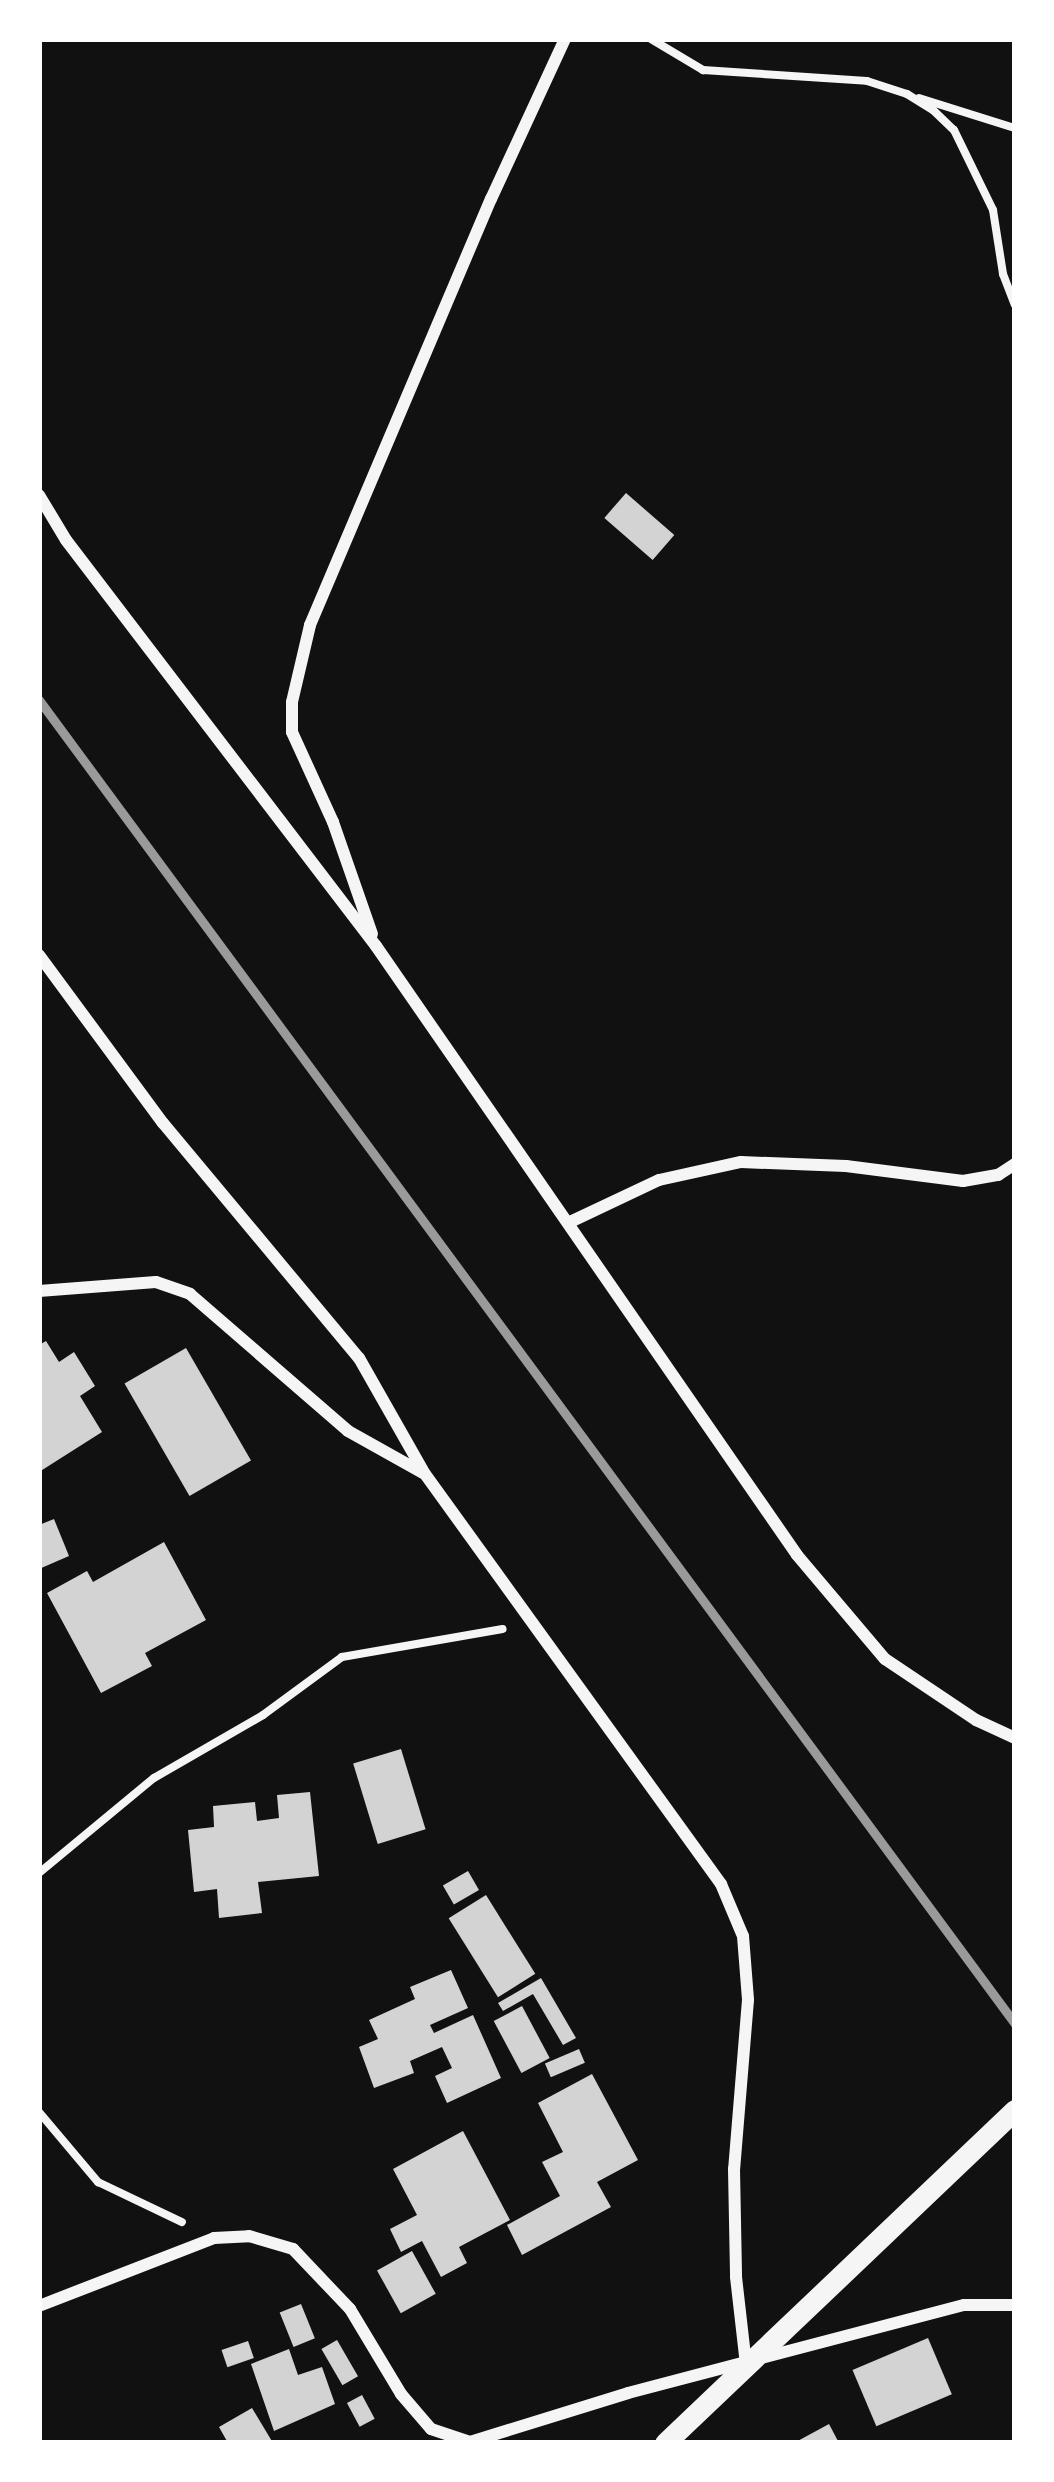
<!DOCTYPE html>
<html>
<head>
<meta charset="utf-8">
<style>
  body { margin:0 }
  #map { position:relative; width:1054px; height:2482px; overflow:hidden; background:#111; font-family:Roboto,sans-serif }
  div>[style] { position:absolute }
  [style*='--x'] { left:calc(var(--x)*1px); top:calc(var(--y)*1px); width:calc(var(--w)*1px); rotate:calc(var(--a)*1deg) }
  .building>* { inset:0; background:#d3d3d3; transform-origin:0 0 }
  .path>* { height:8px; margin:-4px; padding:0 4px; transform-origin:4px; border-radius:4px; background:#f5f5f5 }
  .minor>* { height:12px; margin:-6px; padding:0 6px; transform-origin:6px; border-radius:6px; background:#f5f5f5 }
  .tertiary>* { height:21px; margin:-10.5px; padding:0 10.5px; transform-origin:10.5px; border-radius:10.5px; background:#f5f5f5 }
  .rail>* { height:9px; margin:-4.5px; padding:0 4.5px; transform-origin:4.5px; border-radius:4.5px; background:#9a9a9a }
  span { translate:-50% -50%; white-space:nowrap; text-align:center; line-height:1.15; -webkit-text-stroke:12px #fff; paint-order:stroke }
  .frame { position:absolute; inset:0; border:42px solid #fff; pointer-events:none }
</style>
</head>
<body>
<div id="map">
  <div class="building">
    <div style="left:626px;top:493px;width:64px;height:33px;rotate:41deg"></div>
    <div style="clip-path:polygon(46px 1341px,59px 1362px,74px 1352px,95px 1386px,80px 1396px,102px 1432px,39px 1472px,39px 1345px)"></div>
    <div style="left:186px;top:1348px;width:130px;height:71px;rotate:60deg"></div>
    <div style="clip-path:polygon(54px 1519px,69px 1556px,39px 1569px,39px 1525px)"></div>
    <div style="clip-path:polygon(164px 1542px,206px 1620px,145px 1653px,152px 1666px,101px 1693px,47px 1593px,87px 1571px,93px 1582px)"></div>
    <div style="left:401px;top:1749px;width:84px;height:50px;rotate:73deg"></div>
    <div style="clip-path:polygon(310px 1792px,319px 1876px,258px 1882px,262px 1913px,219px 1918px,217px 1889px,194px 1892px,188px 1830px,214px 1827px,213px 1806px,255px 1802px,257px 1821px,279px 1818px,277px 1795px)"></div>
    <div style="left:468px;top:1871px;width:22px;height:29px;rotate:60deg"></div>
    <div style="left:486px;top:1895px;width:93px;height:44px;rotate:58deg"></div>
    <div style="clip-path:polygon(451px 1970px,468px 2008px,430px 2025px,434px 2033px,473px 2015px,501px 2078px,447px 2103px,435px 2076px,452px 2068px,442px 2047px,410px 2061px,414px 2073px,374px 2088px,359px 2047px,378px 2039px,369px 2020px,415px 1999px,410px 1987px)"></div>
    <div style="clip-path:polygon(541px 1978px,576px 2038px,563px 2045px,533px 1994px,503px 2011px,498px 2003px)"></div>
    <div style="left:522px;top:2006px;width:59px;height:32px;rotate:62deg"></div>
    <div style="left:579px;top:2049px;width:15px;height:37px;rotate:67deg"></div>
    <div style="clip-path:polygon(592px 2074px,638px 2160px,597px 2182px,611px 2207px,522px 2255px,507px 2225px,560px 2196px,542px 2162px,563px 2152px,538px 2103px)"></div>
    <div style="clip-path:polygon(463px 2131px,510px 2220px,459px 2247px,467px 2263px,441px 2277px,422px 2241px,401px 2252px,390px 2229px,417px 2215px,393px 2169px)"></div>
    <div style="left:412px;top:2251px;width:49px;height:40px;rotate:61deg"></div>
    <div style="left:301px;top:2304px;width:37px;height:23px;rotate:68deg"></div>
    <div style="left:928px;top:2338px;width:61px;height:82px;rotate:67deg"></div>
    <div style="left:337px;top:2340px;width:42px;height:18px;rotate:60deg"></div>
    <div style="left:248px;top:2341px;width:18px;height:28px;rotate:71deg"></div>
    <div style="clip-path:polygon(289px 2349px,298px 2375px,322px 2367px,335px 2404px,274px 2431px,251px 2364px)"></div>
    <div style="left:362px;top:2395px;width:27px;height:17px;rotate:62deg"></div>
    <div style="clip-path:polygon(252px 2408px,273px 2443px,228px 2443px,219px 2427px)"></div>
    <div style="clip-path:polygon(829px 2424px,839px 2443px,794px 2443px)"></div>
  </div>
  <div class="path">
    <div style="--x:651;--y:39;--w:61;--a:30.8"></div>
    <div style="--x:703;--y:70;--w:164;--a:3.8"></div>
    <div style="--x:867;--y:81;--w:42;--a:18"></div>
    <div style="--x:907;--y:94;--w:31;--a:32"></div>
    <div style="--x:933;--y:110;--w:29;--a:44"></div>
    <div style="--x:954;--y:130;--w:89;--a:64"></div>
    <div style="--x:993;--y:210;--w:65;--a:81.1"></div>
    <div style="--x:1003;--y:274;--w:33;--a:69"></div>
    <div style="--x:919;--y:98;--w:101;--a:17.4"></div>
    <div style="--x:39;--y:1873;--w:149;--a:-39.6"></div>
    <div style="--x:154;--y:1778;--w:126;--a:-30"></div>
    <div style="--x:263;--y:1715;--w:98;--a:-36.3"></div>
    <div style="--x:342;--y:1657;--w:163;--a:-9.9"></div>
    <div style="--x:39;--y:2112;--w:92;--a:49.9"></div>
    <div style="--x:98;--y:2182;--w:93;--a:25.5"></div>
  </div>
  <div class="minor">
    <div style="--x:39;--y:495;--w:52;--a:59"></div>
    <div style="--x:66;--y:540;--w:511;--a:52.64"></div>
    <div style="--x:376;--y:946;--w:740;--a:55.34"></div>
    <div style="--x:797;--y:1555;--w:136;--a:49.8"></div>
    <div style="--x:885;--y:1659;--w:110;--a:33.8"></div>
    <div style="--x:976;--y:1720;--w:43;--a:24.8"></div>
    <div style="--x:372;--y:934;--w:119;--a:-109.2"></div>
    <div style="--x:333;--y:822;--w:99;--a:-114.5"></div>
    <div style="--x:292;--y:732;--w:30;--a:-90"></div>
    <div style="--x:292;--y:702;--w:79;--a:-76.8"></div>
    <div style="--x:310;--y:625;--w:463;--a:-67"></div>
    <div style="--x:491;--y:199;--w:176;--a:-65.2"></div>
    <div style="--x:39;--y:955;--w:209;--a:53.6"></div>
    <div style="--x:163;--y:1123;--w:306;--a:50.2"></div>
    <div style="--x:359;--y:1358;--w:133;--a:60.4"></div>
    <div style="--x:425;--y:1474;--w:506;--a:54.17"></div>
    <div style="--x:721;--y:1884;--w:56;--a:67.1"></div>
    <div style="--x:743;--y:1936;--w:64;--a:85.5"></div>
    <div style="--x:748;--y:2000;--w:170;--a:94.7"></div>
    <div style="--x:734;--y:2169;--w:108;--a:88.9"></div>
    <div style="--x:736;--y:2277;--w:89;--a:83.5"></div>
    <div style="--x:570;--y:1222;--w:98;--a:-25.3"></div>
    <div style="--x:659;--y:1180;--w:84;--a:-12.4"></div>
    <div style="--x:741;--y:1162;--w:105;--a:2.2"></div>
    <div style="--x:846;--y:1166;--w:118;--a:7.3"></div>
    <div style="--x:963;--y:1181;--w:36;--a:-10"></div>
    <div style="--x:998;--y:1175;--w:20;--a:-33"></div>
    <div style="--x:39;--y:1291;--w:117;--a:-4.4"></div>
    <div style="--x:156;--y:1282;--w:36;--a:19"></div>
    <div style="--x:190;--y:1294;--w:209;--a:40.9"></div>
    <div style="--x:348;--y:1431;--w:86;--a:29.2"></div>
    <div style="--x:39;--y:2306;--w:188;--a:-21.2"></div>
    <div style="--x:214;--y:2238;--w:35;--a:-3"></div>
    <div style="--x:249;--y:2236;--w:46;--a:16.5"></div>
    <div style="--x:293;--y:2249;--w:83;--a:46.5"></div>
    <div style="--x:350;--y:2309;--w:99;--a:59"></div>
    <div style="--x:401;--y:2394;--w:46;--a:49.4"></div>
    <div style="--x:431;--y:2429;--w:41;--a:18.4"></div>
    <div style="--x:470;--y:2442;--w:165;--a:-17.2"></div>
    <div style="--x:628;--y:2393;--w:347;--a:-14.7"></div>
    <div style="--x:964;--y:2305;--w:51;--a:0"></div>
  </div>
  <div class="tertiary">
    <div style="--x:665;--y:2443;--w:483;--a:-43.6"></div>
  </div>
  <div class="rail">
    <div style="--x:39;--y:700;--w:1645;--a:53.6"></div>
  </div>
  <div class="frame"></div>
</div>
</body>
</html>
